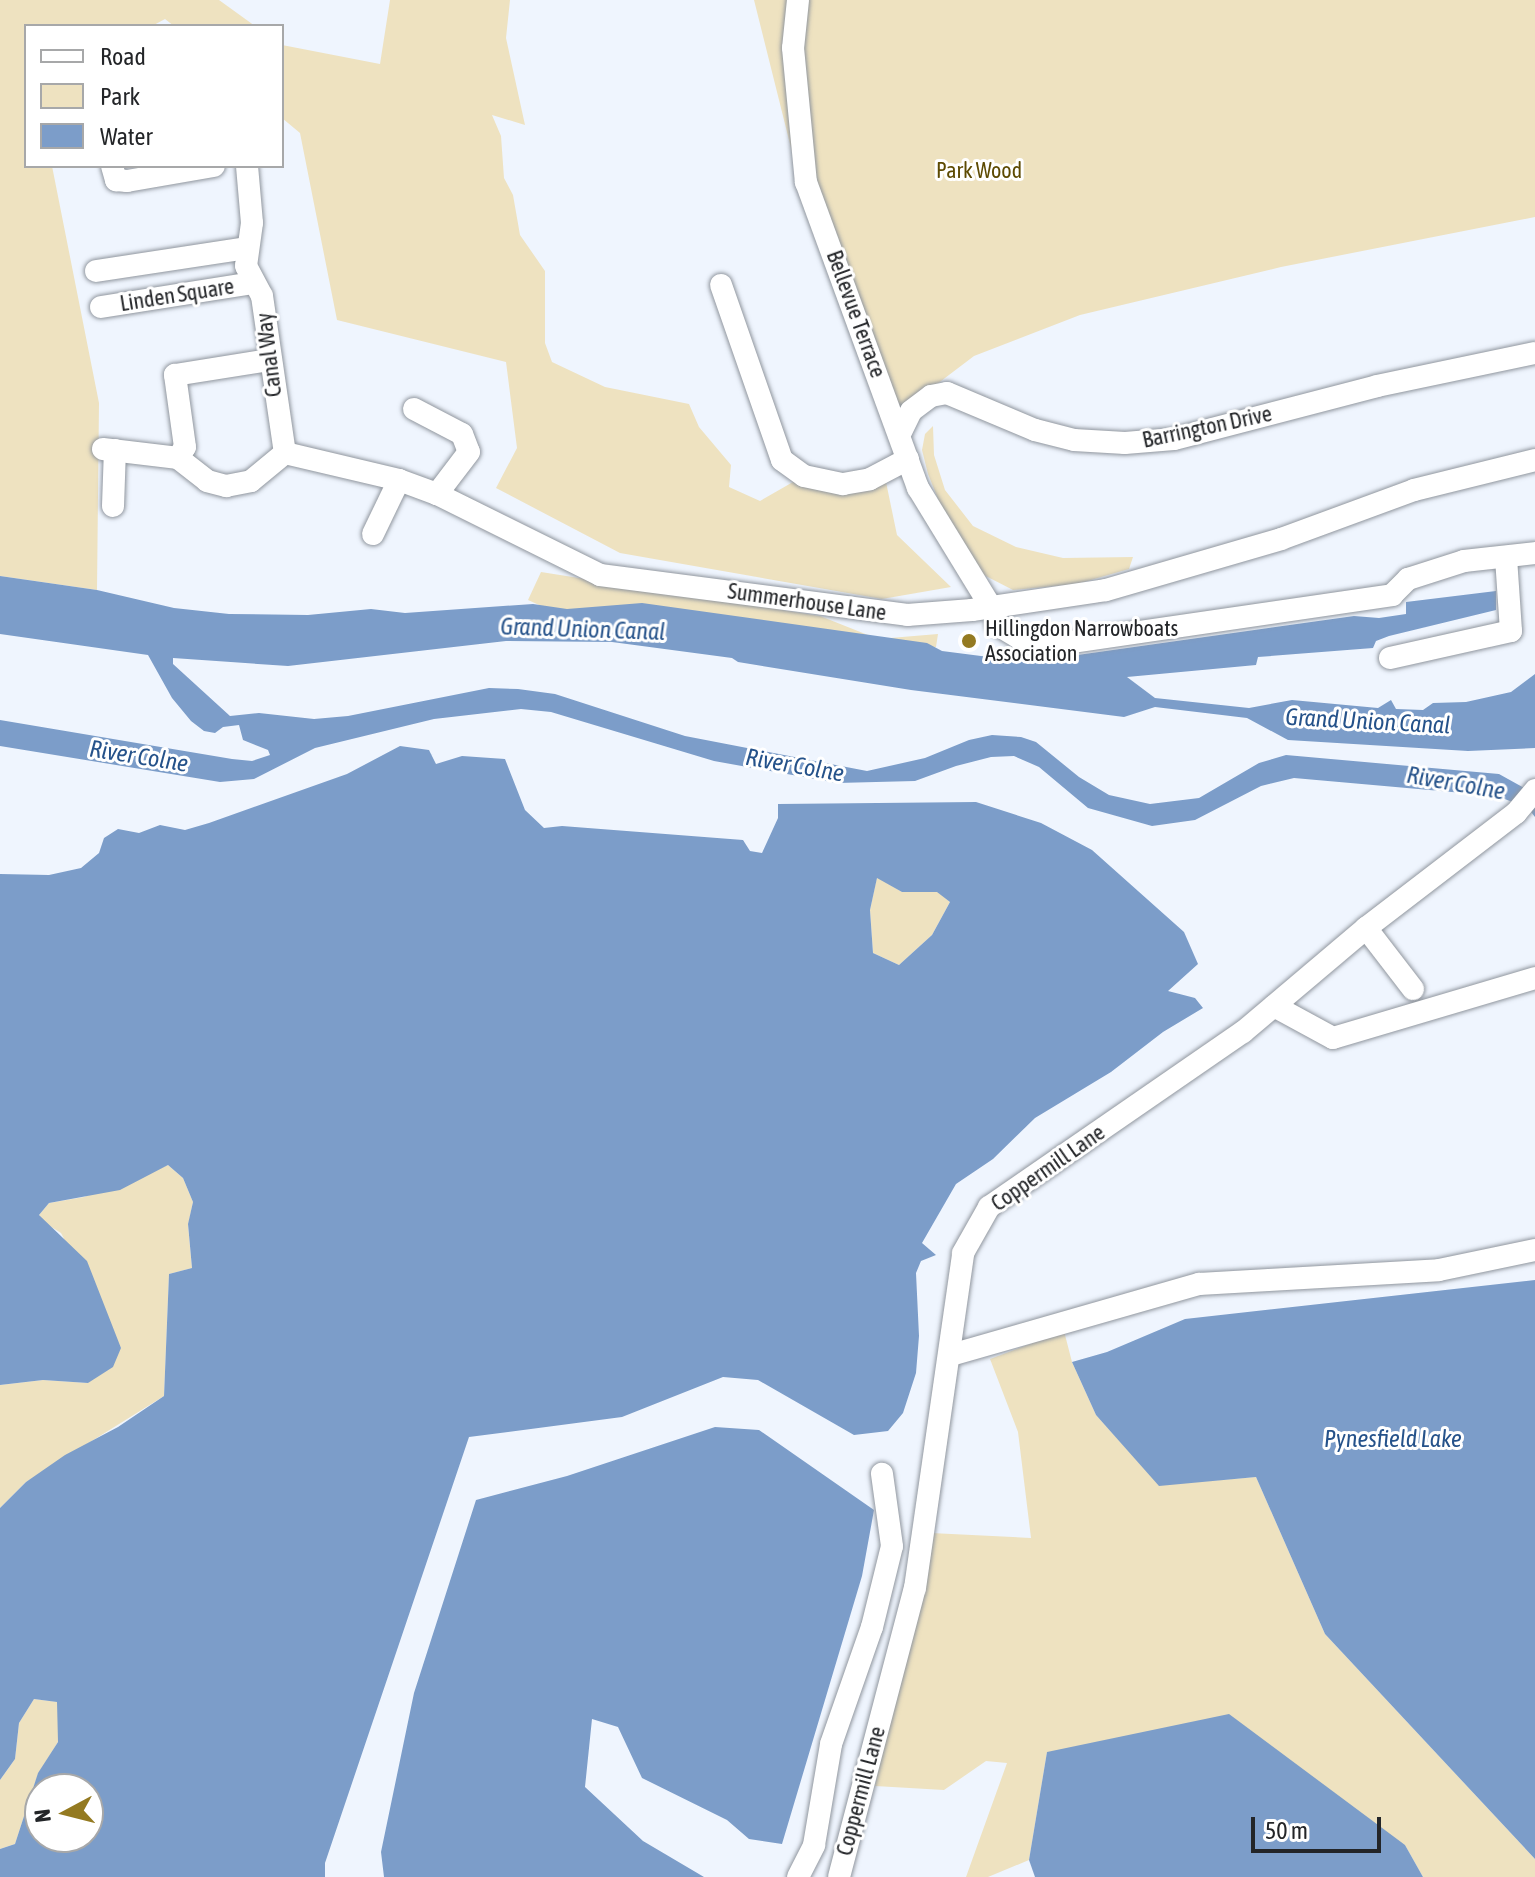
<!DOCTYPE html>
<html>
<head>
<meta charset="utf-8">
<style>
  body { margin:0 }
  #map { position:relative; width:1535px; height:1877px; overflow:hidden; background:#eff5fe; font-family:"Asap Condensed",sans-serif }
  div>[style] { position:absolute }
  [style*='--x'] { left:calc(var(--x)*1px); top:calc(var(--y)*1px); width:calc(var(--w)*1px); rotate:calc(var(--a)*1deg) }
  .green>* { inset:0; background:#eee2c0 }
  .water>* { inset:0; background:#7c9dc9 }
  .roads { filter:drop-shadow(0 0 2px #90969e) drop-shadow(0 0 2px #90969e) }
  .minor>* { height:22px; margin:-11px; padding:0 11px; transform-origin:11px; border-radius:11px; background:#fff }
  .dots>* { width:22px; height:22px; translate:-50% -50%; box-sizing:border-box; border:4px solid #fff; border-radius:50% }
  span { translate:-50% -50%; white-space:nowrap; text-align:center; line-height:1.15; -webkit-text-stroke:6px #fff; paint-order:stroke }
  .park-label { font-size:22px; color:#5d4a02 }
  .street-label { font-size:22px; color:#232528 }
  .poi-label { font-size:22px; color:#232528 }
  .left { translate:0 -50%; text-align:left }
  .water-label { font-size:24px; color:#25528a; font-style:italic }
  .legend { position:absolute; left:24px; top:24px; width:260px; height:144px; box-sizing:border-box; background:#fff; border:2px solid #a7a8a9; margin:0; padding:10px 14px; list-style:none; font-size:24px; color:#232528 }
  .legend li { display:flex; align-items:center; gap:16px; height:40px }
  .legend b { width:40px; border:2px solid #a7a8a9 }
  .north { position:absolute; left:24px; top:1773px; width:80px; height:80px; box-sizing:border-box; background:#fff; border:2px solid #a7a8a9; border-radius:50%; rotate:263deg; font-size:22px; font-weight:700; line-height:32px; text-align:center; color:#232528 }
  .north::after { content:''; display:block; margin:auto; width:28px; height:36px; background:#947a21; clip-path:polygon(50% 0,100% 100%,50% 72%,0 100%) }
  .scale { position:absolute; left:1251px; top:1817px; width:130px; height:36px; box-sizing:border-box; border:4px solid #232528; border-top:0; padding-left:10px; font-size:24px; line-height:28px; white-space:nowrap; color:#232528; -webkit-text-stroke:6px #fff; paint-order:stroke }
</style>
</head>
<body>
<div id="map">
  <div class="green">
    <div style="clip-path:polygon(0 0,219px 0,255px 26px,174px 26px,165px 19px,152px 26px,26px 26px,26px 166px,52px 166px,99px 403px,97px 590px,0 576px)"></div>
    <div style="clip-path:polygon(390px 0,510px 0,506px 38px,525px 125px,492px 115px,501px 136px,504px 178px,513px 195px,520px 235px,545px 271px,545px 343px,552px 362px,605px 387px,689px 404px,699px 427px,731px 465px,729px 487px,760px 501px,793px 482px,841px 488px,886px 482px,897px 535px,951px 587px,882px 599px,620px 553px,496px 488px,517px 448px,506px 362px,337px 320px,300px 133px,282px 118px,282px 45px,380px 64px)"></div>
    <div style="clip-path:polygon(754px 0,1535px 0,1535px 217px,1281px 267px,1080px 315px,974px 356px,891px 419px,799px 180px)"></div>
    <div style="clip-path:polygon(933px 426px,934px 455px,945px 490px,973px 526px,1016px 547px,1063px 558px,1133px 557px,1129px 569px,1077px 584px,1013px 590px,980px 573px,940px 504px,928px 474px,922px 450px,925px 434px)"></div>
    <div style="clip-path:polygon(541px 572px,820px 616px,878px 639px,938px 634px,936px 647px,865px 663px,575px 621px,528px 600px)"></div>
    <div style="clip-path:polygon(877px 877px,902px 892px,938px 892px,950px 902px,932px 935px,899px 965px,873px 953px,870px 910px)"></div>
    <div style="clip-path:polygon(168px 1165px,183px 1178px,193px 1202px,188px 1225px,192px 1268px,169px 1274px,164px 1396px,26px 1482px,0 1508px,0 1385px,43px 1380px,88px 1383px,121px 1348px,61px 1233px,45px 1223px,39px 1215px,49px 1203px,84px 1197px)"></div>
    <div style="clip-path:polygon(1064px 1331px,1072px 1362px,1096px 1415px,1159px 1485px,1256px 1477px,1325px 1634px,1535px 1859px,1535px 1877px,1423px 1877px,1405px 1845px,1047px 1752px,1029px 1860px,988px 1877px,966px 1877px,1007px 1763px,986px 1761px,944px 1790px,875px 1786px,931px 1533px,1031px 1538px,1018px 1432px,990px 1359px)"></div>
    <div style="clip-path:polygon(34px 1699px,58px 1702px,58px 1742px,38px 1774px,15px 1844px,0 1849px,0 1780px,15px 1759px,19px 1723px)"></div>
  </div>
  <div class="water">
    <div style="clip-path:polygon(0 576px,97px 590px,174px 608px,229px 614px,308px 615px,371px 609px,405px 613px,533px 604px,567px 609px,642px 603px,927px 643px,942px 651px,1028px 662px,1354px 616px,1379px 618px,1406px 614px,1406px 602px,1496px 591px,1496px 610px,1389px 636px,1376px 641px,1373px 648px,1258px 657px,1256px 665px,1127px 677px,1155px 698px,1249px 708px,1292px 700px,1378px 708px,1391px 700px,1396px 709px,1423px 710px,1433px 703px,1466px 702px,1511px 692px,1535px 674px,1535px 748px,1468px 751px,1288px 740px,1247px 718px,1155px 707px,1124px 717px,911px 690px,738px 662px,732px 658px,612px 642px,506px 641px,288px 666px,173px 658px,173px 664px,230px 716px,259px 713px,314px 719px,348px 716px,489px 688px,518px 689px,555px 694px,685px 736px,867px 771px,925px 758px,969px 740px,992px 735px,1021px 737px,1036px 742px,1079px 777px,1109px 795px,1150px 804px,1199px 798px,1259px 763px,1286px 755px,1499px 774px,1535px 794px,1535px 817px,1528px 808px,1497px 796px,1294px 778px,1261px 786px,1195px 820px,1152px 826px,1088px 808px,1039px 767px,1014px 756px,991px 757px,956px 766px,915px 781px,837px 783px,714px 761px,551px 712px,521px 709px,434px 719px,315px 748px,254px 779px,220px 782px,0 746px,0 720px,232px 759px,252px 761px,270px 755px,268px 750px,243px 740px,239px 725px,223px 727px,215px 733px,204px 731px,191px 721px,172px 698px,148px 655px,0 634px)"></div>
    <div style="clip-path:polygon(evenodd,400px 746px,429px 750px,436px 764px,462px 756px,505px 759px,525px 810px,544px 828px,562px 826px,743px 840px,750px 851px,762px 853px,778px 818px,778px 804px,976px 802px,1041px 823px,1092px 850px,1184px 932px,1198px 964px,1168px 991px,1195px 998px,1203px 1008px,1163px 1032px,1111px 1072px,1035px 1118px,993px 1159px,956px 1184px,922px 1243px,936px 1255px,921px 1261px,916px 1273px,919px 1336px,916px 1373px,903px 1413px,888px 1431px,854px 1435px,758px 1380px,723px 1377px,622px 1417px,469px 1437px,325px 1863px,325px 1877px,0 1877px,0 1849px,15px 1844px,38px 1773px,58px 1742px,57px 1702px,34px 1699px,19px 1723px,15px 1759px,0 1780px,0 1508px,26px 1482px,65px 1455px,118px 1427px,164px 1396px,169px 1274px,192px 1268px,188px 1224px,193px 1202px,183px 1178px,168px 1165px,120px 1190px,49px 1203px,39px 1215px,87px 1261px,121px 1348px,113px 1367px,88px 1383px,43px 1380px,0 1385px,0 874px,49px 875px,81px 868px,99px 853px,104px 838px,118px 829px,139px 833px,160px 825px,185px 830px,209px 823px,347px 774px,400px 746px,877px 878px,902px 892px,937px 892px,950px 902px,932px 935px,899px 965px,873px 953px,870px 910px,877px 878px,400px 746px,40px 1789px,88px 1789px,88px 1837px,40px 1837px,40px 1789px)"></div>
    <div style="clip-path:polygon(1535px 1280px,1535px 1859px,1325px 1634px,1256px 1477px,1159px 1486px,1096px 1415px,1072px 1362px,1107px 1352px,1185px 1319px)"></div>
    <div style="clip-path:polygon(715px 1427px,759px 1430px,874px 1510px,862px 1576px,782px 1844px,749px 1839px,727px 1820px,642px 1778px,618px 1727px,592px 1719px,585px 1787px,643px 1841px,704px 1877px,384px 1877px,381px 1852px,414px 1693px,476px 1500px,567px 1476px)"></div>
    <div style="clip-path:polygon(1229px 1714px,1405px 1845px,1423px 1877px,1035px 1877px,1029px 1860px,1047px 1752px)"></div>
  </div>
  <div class="roads">
    <div class="minor">
      <div style="--x:798;--y:0;--w:48;--a:95.9"></div>
      <div style="--x:793;--y:48;--w:135;--a:84.5"></div>
      <div style="--x:806;--y:182;--w:326;--a:69.9"></div>
      <div style="--x:918;--y:488;--w:140;--a:58.5"></div>
      <div style="--x:112;--y:166;--w:15;--a:74"></div>
      <div style="--x:116;--y:180;--w:11;--a:5"></div>
      <div style="--x:127;--y:181;--w:88;--a:-9.8"></div>
      <div style="--x:247;--y:166;--w:57;--a:85"></div>
      <div style="--x:252;--y:223;--w:43;--a:97.9"></div>
      <div style="--x:246;--y:266;--w:34;--a:62"></div>
      <div style="--x:262;--y:296;--w:159;--a:81.7"></div>
      <div style="--x:96;--y:271;--w:152;--a:-8.7"></div>
      <div style="--x:721;--y:285;--w:185;--a:70.8"></div>
      <div style="--x:782;--y:460;--w:27;--a:36"></div>
      <div style="--x:804;--y:476;--w:40;--a:12"></div>
      <div style="--x:843;--y:484;--w:27;--a:-10"></div>
      <div style="--x:870;--y:479;--w:43;--a:-27.8"></div>
      <div style="--x:101;--y:307;--w:153;--a:-9"></div>
      <div style="--x:414;--y:409;--w:54;--a:27.5"></div>
      <div style="--x:462;--y:434;--w:19;--a:69"></div>
      <div style="--x:469;--y:452;--w:53;--a:127.3"></div>
      <div style="--x:900;--y:434;--w:25;--a:-64"></div>
      <div style="--x:911;--y:411;--w:25;--a:-37"></div>
      <div style="--x:931;--y:396;--w:16;--a:-11"></div>
      <div style="--x:947;--y:393;--w:95;--a:22.8"></div>
      <div style="--x:1035;--y:430;--w:40;--a:14.4"></div>
      <div style="--x:1074;--y:440;--w:51;--a:3.4"></div>
      <div style="--x:1125;--y:443;--w:49;--a:-4.7"></div>
      <div style="--x:1174;--y:439;--w:210;--a:-14.6"></div>
      <div style="--x:1377;--y:386;--w:161;--a:-11.8"></div>
      <div style="--x:103;--y:449;--w:76;--a:6.8"></div>
      <div style="--x:178;--y:458;--w:37;--a:38"></div>
      <div style="--x:207;--y:481;--w:20;--a:15"></div>
      <div style="--x:226;--y:486;--w:25;--a:-11"></div>
      <div style="--x:251;--y:481;--w:44;--a:-39.5"></div>
      <div style="--x:285;--y:453;--w:117;--a:13.3"></div>
      <div style="--x:399;--y:480;--w:40;--a:20.2"></div>
      <div style="--x:437;--y:494;--w:182;--a:26.4"></div>
      <div style="--x:600;--y:575;--w:310;--a:7.4"></div>
      <div style="--x:907;--y:615;--w:65;--a:-4.4"></div>
      <div style="--x:972;--y:610;--w:135;--a:-8.5"></div>
      <div style="--x:1106;--y:590;--w:182;--a:-16.2"></div>
      <div style="--x:1281;--y:539;--w:142;--a:-20.2"></div>
      <div style="--x:1414;--y:490;--w:125;--a:-13.9"></div>
      <div style="--x:178;--y:458;--w:13;--a:-58"></div>
      <div style="--x:185;--y:447;--w:73;--a:-97.9"></div>
      <div style="--x:175;--y:375;--w:96;--a:-9"></div>
      <div style="--x:113;--y:506;--w:56;--a:-88"></div>
      <div style="--x:373;--y:534;--w:60;--a:-64.3"></div>
      <div style="--x:996;--y:624;--w:26;--a:31"></div>
      <div style="--x:1018;--y:637;--w:34;--a:14"></div>
      <div style="--x:1051;--y:645;--w:345;--a:-8.3"></div>
      <div style="--x:1392;--y:595;--w:23;--a:-45"></div>
      <div style="--x:1408;--y:579;--w:59;--a:-17.8"></div>
      <div style="--x:1464;--y:561;--w:71;--a:-6.4"></div>
      <div style="--x:1390;--y:658;--w:124;--a:-12.6"></div>
      <div style="--x:1511;--y:631;--w:74;--a:-93.9"></div>
      <div style="--x:1366;--y:928;--w:77;--a:52.4"></div>
      <div style="--x:1274;--y:1006;--w:67;--a:28.5"></div>
      <div style="--x:1333;--y:1038;--w:211;--a:-16.5"></div>
      <div style="--x:951;--y:1355;--w:258;--a:-16"></div>
      <div style="--x:1199;--y:1284;--w:240;--a:-3.3"></div>
      <div style="--x:1439;--y:1270;--w:98;--a:-11.8"></div>
      <div style="--x:798;--y:1877;--w:36;--a:-63"></div>
      <div style="--x:814;--y:1845;--w:102;--a:-80.4"></div>
      <div style="--x:831;--y:1744;--w:124;--a:-70.7"></div>
      <div style="--x:872;--y:1627;--w:83;--a:-76.1"></div>
      <div style="--x:892;--y:1546;--w:73;--a:-97.9"></div>
      <div style="--x:839;--y:1877;--w:299;--a:-75.3"></div>
      <div style="--x:915;--y:1588;--w:338;--a:-81.8"></div>
      <div style="--x:963;--y:1253;--w:53;--a:-60.5"></div>
      <div style="--x:989;--y:1207;--w:308;--a:-34.6"></div>
      <div style="--x:1243;--y:1032;--w:161;--a:-40.2"></div>
      <div style="--x:1366;--y:928;--w:189;--a:-37.5"></div>
      <div style="--x:1516;--y:813;--w:30;--a:-50"></div>
    </div>
  </div>
  <div class="dots">
    <div style="left:969px;top:641px;background:#947a21"></div>
  </div>
  <div class="park-label">
    <span style="left:979px;top:171px">Park Wood</span>
  </div>
  <div class="street-label">
    <span style="left:177px;top:295px;rotate:-9deg">Linden Square</span>
    <span style="left:856px;top:314px;rotate:70deg">Bellevue Terrace</span>
    <span style="left:269px;top:355px;rotate:-97deg">Canal Way</span>
    <span style="left:1207px;top:427px;rotate:-12deg">Barrington Drive</span>
    <span style="left:807px;top:602px;rotate:8deg">Summerhouse Lane</span>
    <span style="left:1048px;top:1168px;rotate:-35deg">Coppermill Lane</span>
    <span style="left:861px;top:1791px;rotate:-75deg">Coppermill Lane</span>
  </div>
  <div class="poi-label">
    <span class="left" style="left:985px;top:641px">Hillingdon Narrowboats<br>Association</span>
  </div>
  <div class="water-label">
    <span style="left:583px;top:629px;rotate:2deg">Grand Union Canal</span>
    <span style="left:1368px;top:721px;rotate:3deg">Grand Union Canal</span>
    <span style="left:139px;top:756px;rotate:9deg">River Colne</span>
    <span style="left:795px;top:765px;rotate:10deg">River Colne</span>
    <span style="left:1456px;top:783px;rotate:10deg">River Colne</span>
    <span style="left:1393px;top:1439px">Pynesfield Lake</span>
  </div>
  <ul class="legend">
  <li><b style="height:10px;background:#fff"></b>Road</li>
  <li><b style="height:22px;background:#eee2c0"></b>Park</li>
  <li><b style="height:22px;background:#7c9dc9"></b>Water</li>
  </ul>
  <div class="north">N</div>
  <div class="scale">50 m</div>
</div>
</body>
</html>
